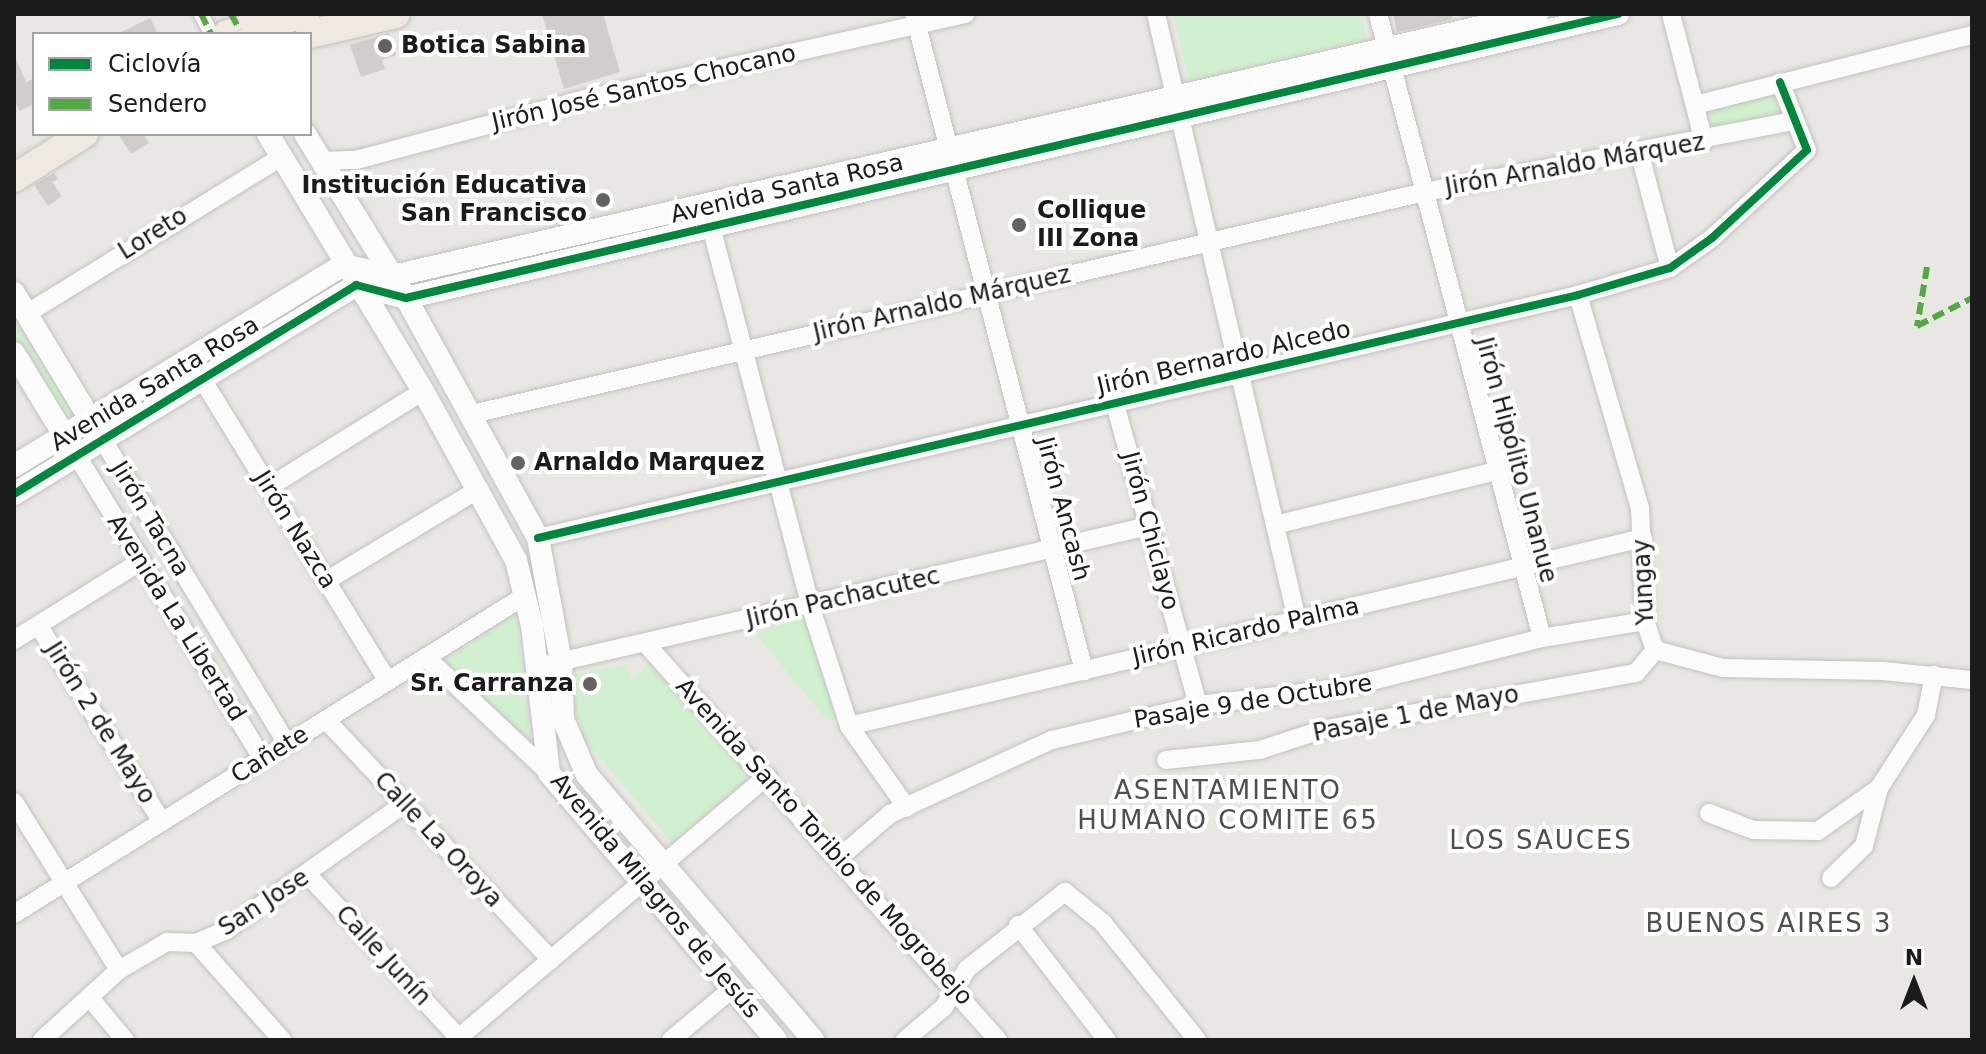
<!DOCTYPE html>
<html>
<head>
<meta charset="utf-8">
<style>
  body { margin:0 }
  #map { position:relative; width:1986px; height:1054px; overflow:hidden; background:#e9e7e3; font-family:"DejaVu Sans",sans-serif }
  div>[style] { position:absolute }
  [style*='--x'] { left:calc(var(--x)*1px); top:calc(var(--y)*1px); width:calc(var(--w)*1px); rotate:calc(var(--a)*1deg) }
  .park>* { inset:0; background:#d1f0cf; transform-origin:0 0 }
  .building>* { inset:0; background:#d0cdca }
  .roads { filter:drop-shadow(0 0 2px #c2c1bf) drop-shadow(0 0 2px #c2c1bf) }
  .pedestrian>* { height:14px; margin:-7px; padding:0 7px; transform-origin:7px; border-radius:7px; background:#fcfbfb }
  .minor>* { height:18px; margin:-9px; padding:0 9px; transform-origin:9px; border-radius:9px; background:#fcfbfb }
  .tertiary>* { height:22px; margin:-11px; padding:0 11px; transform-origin:11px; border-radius:11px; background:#fcfbfb }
  .primary>* { height:28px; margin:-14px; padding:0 14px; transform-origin:14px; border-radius:14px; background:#efe9e2 }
  .quiet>* { height:6px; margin-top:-3px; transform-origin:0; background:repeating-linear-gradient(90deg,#52a943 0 12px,transparent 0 18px) }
  .cycleway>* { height:8px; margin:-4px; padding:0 4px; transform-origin:4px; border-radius:4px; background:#00873e }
  .dots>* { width:22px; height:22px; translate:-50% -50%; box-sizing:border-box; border:4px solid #fff; border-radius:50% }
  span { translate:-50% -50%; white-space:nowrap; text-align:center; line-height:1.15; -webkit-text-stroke:8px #fff; paint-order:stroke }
  .poi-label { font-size:24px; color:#1b1b1b; font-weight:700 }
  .left { translate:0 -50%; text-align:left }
  .right { translate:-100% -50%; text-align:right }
  .street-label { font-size:24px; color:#1b1b1b }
  .neighbourhood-label { font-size:26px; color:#4e4e4e; letter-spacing:2px }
  .frame { position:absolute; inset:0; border:16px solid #1b1b1b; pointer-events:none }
  .legend { position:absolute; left:32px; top:32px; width:280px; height:104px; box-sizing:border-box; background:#fff; border:2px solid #a4a4a4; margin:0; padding:10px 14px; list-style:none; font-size:24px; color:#1b1b1b }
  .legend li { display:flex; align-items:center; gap:16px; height:40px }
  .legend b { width:40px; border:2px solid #a4a4a4 }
  .north { position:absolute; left:1874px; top:942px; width:80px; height:80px; -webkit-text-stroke:6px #fff; paint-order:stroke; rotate:0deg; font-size:22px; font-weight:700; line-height:32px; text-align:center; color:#1b1b1b }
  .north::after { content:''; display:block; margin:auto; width:28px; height:36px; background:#1b1b1b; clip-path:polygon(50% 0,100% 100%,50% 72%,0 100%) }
</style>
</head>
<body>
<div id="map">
  <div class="park">
    <div style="clip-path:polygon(1173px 14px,1361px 14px,1367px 39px,1189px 80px)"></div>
    <div style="left:1773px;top:93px;width:21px;height:66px;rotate:73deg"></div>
    <div style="clip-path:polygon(14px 314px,78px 414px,64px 423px,14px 344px)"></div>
    <div style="clip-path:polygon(515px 615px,532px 748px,442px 662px)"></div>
    <div style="clip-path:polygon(805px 618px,840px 720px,827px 720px,755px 633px)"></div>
    <div style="clip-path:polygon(626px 664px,633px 681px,649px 664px,751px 776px,671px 842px,586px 741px,575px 712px,574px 675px)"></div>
  </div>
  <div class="building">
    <div style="clip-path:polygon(542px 14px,603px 14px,620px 72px,564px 89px)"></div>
    <div style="clip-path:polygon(1393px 14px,1451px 14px,1452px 19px,1397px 32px)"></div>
    <div style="clip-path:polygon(150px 18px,158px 34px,117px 34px)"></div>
    <div style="clip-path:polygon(389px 33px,396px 55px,382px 60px,385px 69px,361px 77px,350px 45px)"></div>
    <div style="clip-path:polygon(14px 54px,26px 82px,34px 79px,34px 104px,19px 111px,14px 98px)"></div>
    <div style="clip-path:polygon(118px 134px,143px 134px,149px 143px,131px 154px)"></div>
    <div style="clip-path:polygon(54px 173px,58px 179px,52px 182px,62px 196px,48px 206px,34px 185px)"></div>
  </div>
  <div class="roads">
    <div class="pedestrian">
      <div style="--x:201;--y:14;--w:22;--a:63"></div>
    </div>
    <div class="minor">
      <div style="--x:914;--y:14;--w:679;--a:75.49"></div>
      <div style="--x:1156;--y:14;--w:622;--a:76.9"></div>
      <div style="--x:1378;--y:14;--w:645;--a:75.27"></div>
      <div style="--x:1671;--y:14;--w:132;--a:75.5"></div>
      <div style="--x:1695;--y:105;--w:286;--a:-14.2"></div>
      <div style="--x:1639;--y:151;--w:121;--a:75.2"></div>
      <div style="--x:322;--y:161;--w:34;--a:-2"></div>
      <div style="--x:356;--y:160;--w:237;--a:-14.9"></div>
      <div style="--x:585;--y:99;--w:390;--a:-12.6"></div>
      <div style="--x:708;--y:215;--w:403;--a:75.3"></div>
      <div style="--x:810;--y:605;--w:127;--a:72.1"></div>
      <div style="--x:849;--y:726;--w:100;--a:54.7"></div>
      <div style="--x:1578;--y:295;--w:222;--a:73.8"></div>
      <div style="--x:1640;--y:508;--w:113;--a:87.5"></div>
      <div style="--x:1645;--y:621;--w:31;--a:71"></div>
      <div style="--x:1655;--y:650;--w:70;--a:14.8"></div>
      <div style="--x:1723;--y:668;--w:160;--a:1.1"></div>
      <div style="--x:1883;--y:671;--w:89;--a:5.8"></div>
      <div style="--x:26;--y:314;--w:299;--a:-31.6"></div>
      <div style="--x:202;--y:379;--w:355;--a:58.4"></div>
      <div style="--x:1115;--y:404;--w:312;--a:74.6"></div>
      <div style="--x:468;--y:415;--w:983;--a:-13.12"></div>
      <div style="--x:1425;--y:192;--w:376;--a:-10.9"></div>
      <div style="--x:103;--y:440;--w:355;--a:58.8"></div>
      <div style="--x:77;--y:456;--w:356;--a:58.5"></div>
      <div style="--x:269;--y:487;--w:181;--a:-31.9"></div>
      <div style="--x:1275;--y:525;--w:228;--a:-13.7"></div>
      <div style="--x:538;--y:538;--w:1068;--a:-13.15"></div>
      <div style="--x:1578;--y:295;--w:96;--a:-16.4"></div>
      <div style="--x:1670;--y:268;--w:52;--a:-35.5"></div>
      <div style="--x:1712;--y:238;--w:129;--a:-42.8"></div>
      <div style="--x:1807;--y:150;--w:73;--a:-111.7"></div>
      <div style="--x:326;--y:581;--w:179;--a:-31"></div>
      <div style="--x:38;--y:625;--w:233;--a:57.8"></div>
      <div style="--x:14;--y:640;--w:148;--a:-31.8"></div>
      <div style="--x:647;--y:645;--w:528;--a:48.38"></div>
      <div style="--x:426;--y:657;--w:169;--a:43.3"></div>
      <div style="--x:537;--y:667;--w:628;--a:-12.97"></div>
      <div style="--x:326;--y:720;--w:329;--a:46.8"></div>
      <div style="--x:849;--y:726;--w:816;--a:-13.32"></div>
      <div style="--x:1166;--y:760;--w:95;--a:-6.1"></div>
      <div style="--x:1260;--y:750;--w:64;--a:-18.2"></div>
      <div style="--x:1321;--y:730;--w:320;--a:-10.3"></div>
      <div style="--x:1636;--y:673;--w:30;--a:-50"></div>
      <div style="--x:14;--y:802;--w:198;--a:58"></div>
      <div style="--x:1709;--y:813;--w:47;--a:21.1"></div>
      <div style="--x:1753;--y:830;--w:65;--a:0.9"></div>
      <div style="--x:1818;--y:831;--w:75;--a:-35.2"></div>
      <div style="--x:840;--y:857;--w:66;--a:-40.7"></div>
      <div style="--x:890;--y:814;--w:178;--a:-24.6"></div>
      <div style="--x:1052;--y:740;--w:150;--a:-13.5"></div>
      <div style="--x:1198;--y:705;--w:147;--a:-6.6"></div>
      <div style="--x:1344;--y:688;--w:204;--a:-14.2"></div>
      <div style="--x:1542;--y:638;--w:104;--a:-9.4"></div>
      <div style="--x:308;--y:875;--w:222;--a:47.2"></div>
      <div style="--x:1831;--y:878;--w:46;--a:-44.1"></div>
      <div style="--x:1864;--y:846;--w:60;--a:-75.5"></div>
      <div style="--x:1879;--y:788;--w:87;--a:-57.2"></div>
      <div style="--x:1926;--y:715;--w:41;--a:-78.7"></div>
      <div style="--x:14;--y:914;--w:603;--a:-31.92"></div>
      <div style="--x:1018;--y:925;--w:145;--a:52.3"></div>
      <div style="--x:196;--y:943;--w:130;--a:48.4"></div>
      <div style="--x:89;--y:997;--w:56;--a:50.1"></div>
      <div style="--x:42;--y:1040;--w:104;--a:-42.3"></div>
      <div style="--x:119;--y:970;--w:56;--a:-30.3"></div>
      <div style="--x:167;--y:942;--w:29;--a:2"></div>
      <div style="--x:196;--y:943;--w:33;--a:-23"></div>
      <div style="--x:226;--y:930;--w:218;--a:-35.3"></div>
      <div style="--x:456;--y:1040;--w:408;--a:-40.3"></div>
      <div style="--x:671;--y:1040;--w:81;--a:-40"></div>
      <div style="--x:905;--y:1040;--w:51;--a:-40.2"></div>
      <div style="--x:944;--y:1007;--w:44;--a:-58.8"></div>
      <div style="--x:967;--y:969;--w:125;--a:-38.2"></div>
      <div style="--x:1065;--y:892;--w:49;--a:39.2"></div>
      <div style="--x:1103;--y:923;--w:150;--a:51.2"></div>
    </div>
    <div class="tertiary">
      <div style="--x:268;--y:134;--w:300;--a:58.9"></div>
      <div style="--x:423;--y:391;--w:193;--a:61.2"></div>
      <div style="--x:516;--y:560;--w:68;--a:76.4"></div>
      <div style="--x:532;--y:626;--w:148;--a:83.4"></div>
      <div style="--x:549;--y:773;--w:350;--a:49.6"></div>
      <div style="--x:305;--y:134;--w:193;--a:58.4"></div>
      <div style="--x:406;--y:298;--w:274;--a:61.2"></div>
      <div style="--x:538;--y:538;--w:126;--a:79.5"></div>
      <div style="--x:561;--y:662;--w:57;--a:88"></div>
      <div style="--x:563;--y:719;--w:61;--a:66.8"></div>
      <div style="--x:587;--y:775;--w:348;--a:49.5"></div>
      <div style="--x:14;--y:293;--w:162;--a:58.9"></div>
      <div style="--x:14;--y:353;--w:111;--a:58.6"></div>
      <div style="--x:14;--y:466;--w:386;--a:-31.4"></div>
      <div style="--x:343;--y:265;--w:51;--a:12.4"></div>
      <div style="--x:393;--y:276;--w:1174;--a:-12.9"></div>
      <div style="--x:14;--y:494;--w:401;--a:-31.4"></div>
      <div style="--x:356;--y:285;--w:52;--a:14.6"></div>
      <div style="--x:406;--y:298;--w:1245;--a:-13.19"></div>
    </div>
    <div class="primary">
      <div style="--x:227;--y:34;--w:81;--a:-14.4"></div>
      <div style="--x:310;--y:34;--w:88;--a:-13.1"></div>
      <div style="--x:14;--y:178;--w:83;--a:-32.2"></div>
    </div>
  </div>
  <div class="quiet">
    <div style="--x:201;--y:14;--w:22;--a:63"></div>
    <div style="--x:231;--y:14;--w:18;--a:61"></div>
    <div style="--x:1927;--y:267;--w:60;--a:99.6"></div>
    <div style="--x:1917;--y:326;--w:62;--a:-27"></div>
  </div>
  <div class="cycleway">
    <div style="--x:14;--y:494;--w:401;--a:-31.4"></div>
    <div style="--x:356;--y:285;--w:52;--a:14.6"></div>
    <div style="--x:406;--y:298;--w:1245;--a:-13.19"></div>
    <div style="--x:538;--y:538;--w:1068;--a:-13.15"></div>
    <div style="--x:1578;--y:295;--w:96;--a:-16.4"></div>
    <div style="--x:1670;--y:268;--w:52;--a:-35.5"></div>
    <div style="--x:1712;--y:238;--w:129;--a:-42.8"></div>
    <div style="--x:1807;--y:150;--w:73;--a:-111.7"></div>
  </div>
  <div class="dots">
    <div style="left:385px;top:46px;background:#636261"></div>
    <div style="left:603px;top:200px;background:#636261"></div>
    <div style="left:1019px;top:225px;background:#636261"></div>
    <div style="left:518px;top:463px;background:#636261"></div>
    <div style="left:590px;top:684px;background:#636261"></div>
  </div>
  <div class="poi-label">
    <span class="left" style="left:401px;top:46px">Botica Sabina</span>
    <span class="right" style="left:587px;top:200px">Institución Educativa<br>San Francisco</span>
    <span class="left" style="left:1037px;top:225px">Collique<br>III Zona</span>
    <span class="left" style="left:534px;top:463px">Arnaldo Marquez</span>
    <span class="right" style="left:574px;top:684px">Sr. Carranza</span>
  </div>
  <div class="street-label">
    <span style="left:644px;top:88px;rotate:-13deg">Jirón José Santos Chocano</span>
    <span style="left:1575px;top:165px;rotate:-10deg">Jirón Arnaldo Márquez</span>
    <span style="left:787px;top:189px;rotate:-13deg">Avenida Santa Rosa</span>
    <span style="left:153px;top:234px;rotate:-32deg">Loreto</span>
    <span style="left:942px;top:304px;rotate:-13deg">Jirón Arnaldo Márquez</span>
    <span style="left:1224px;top:358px;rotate:-13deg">Jirón Bernardo Alcedo</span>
    <span style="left:155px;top:384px;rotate:-31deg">Avenida Santa Rosa</span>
    <span style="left:1516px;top:460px;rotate:75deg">Jirón Hipólito Unanue</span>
    <span style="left:1063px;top:509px;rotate:75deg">Jirón Ancash</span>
    <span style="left:150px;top:519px;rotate:59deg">Jirón Tacna</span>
    <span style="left:295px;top:530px;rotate:58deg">Jirón Nazca</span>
    <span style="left:1150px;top:531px;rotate:75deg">Jirón Chiclayo</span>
    <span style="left:1644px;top:582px;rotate:-93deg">Yungay</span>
    <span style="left:843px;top:598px;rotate:-13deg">Jirón Pachacutec</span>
    <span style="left:176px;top:618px;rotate:58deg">Avenida La Libertad</span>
    <span style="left:1246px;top:632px;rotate:-13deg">Jirón Ricardo Palma</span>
    <span style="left:1253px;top:702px;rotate:-9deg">Pasaje 9 de Octubre</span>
    <span style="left:1416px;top:714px;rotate:-11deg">Pasaje 1 de Mayo</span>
    <span style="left:100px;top:723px;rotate:58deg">Jirón 2 de Mayo</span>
    <span style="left:270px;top:755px;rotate:-32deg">Cañete</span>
    <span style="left:438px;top:840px;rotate:47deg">Calle La Oroya</span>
    <span style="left:824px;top:842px;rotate:48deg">Avenida Santo Toribio de Mogrobejo</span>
    <span style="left:655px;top:896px;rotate:50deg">Avenida Milagros de Jesús</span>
    <span style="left:264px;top:903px;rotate:-33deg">San Jose</span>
    <span style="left:383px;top:956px;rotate:47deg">Calle Junín</span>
  </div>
  <div class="neighbourhood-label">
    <span style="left:1228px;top:806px">ASENTAMIENTO<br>HUMANO COMITE 65</span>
    <span style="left:1541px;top:841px">LOS SAUCES</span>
    <span style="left:1769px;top:924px">BUENOS AIRES 3</span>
  </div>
  <div class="frame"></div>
  <ul class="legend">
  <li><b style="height:10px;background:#00873e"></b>Ciclovía</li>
  <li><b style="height:10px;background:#52a943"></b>Sendero</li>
  </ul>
  <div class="north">N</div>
</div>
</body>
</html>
